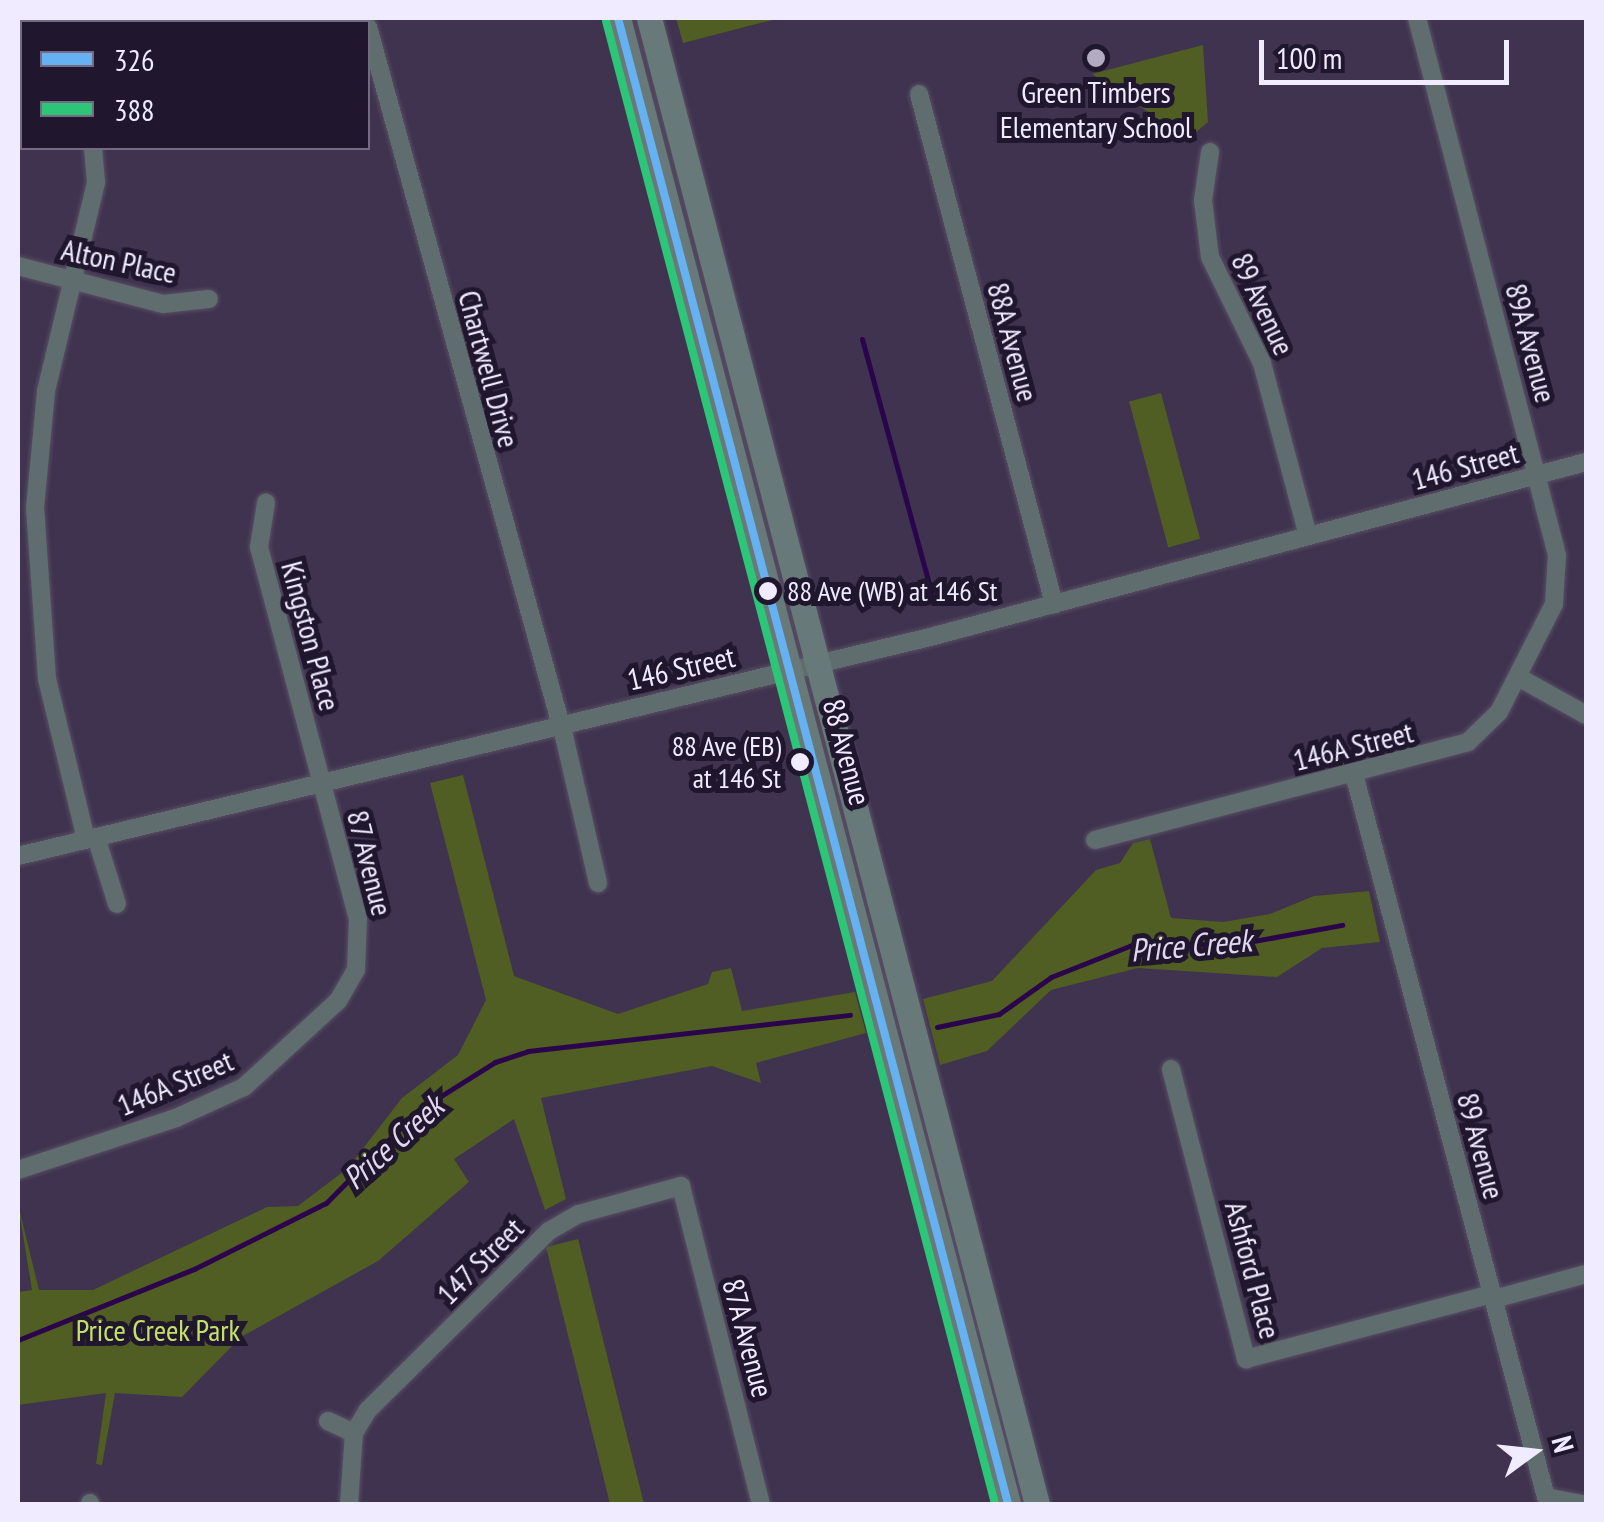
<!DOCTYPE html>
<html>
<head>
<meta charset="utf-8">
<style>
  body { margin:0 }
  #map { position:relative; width:1604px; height:1522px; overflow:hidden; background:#3f334f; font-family:"PT Sans Narrow",sans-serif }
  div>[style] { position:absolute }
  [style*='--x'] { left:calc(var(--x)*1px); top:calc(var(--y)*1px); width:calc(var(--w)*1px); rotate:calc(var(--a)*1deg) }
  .green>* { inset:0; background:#505d23; transform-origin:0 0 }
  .stream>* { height:5px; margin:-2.5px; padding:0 2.5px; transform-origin:2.5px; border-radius:2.5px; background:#2b054c }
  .roads { filter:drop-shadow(0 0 2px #594f65) drop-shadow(0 0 2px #594f65) }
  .street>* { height:18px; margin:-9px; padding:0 9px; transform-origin:9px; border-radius:9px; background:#5f6d6e }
  .secondary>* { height:25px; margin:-12.5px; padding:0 12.5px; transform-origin:12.5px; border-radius:12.5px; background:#68797a }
  .bus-1>* { height:8px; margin:-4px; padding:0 4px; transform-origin:4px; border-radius:4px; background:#66b1f2 }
  .bus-2>* { height:8px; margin:-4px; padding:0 4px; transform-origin:4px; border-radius:4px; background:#2dc577 }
  .dots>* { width:28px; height:28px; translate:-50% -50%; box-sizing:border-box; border:5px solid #20162e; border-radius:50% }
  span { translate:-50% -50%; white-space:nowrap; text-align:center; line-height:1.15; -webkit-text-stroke:10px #20162e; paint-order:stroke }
  .bus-label { font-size:28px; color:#f1ebff }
  .left { translate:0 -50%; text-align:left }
  .right { translate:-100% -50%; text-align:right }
  .poi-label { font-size:30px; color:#f1ebff }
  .street-label { font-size:30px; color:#f1ebff }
  .park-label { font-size:30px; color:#c3e265 }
  .water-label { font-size:32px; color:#e0d8ee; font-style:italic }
  .frame { position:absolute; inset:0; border:20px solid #f1ebff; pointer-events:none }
  .legend { position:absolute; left:20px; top:20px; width:350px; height:130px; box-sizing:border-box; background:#20162e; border:2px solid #746b82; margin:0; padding:12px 18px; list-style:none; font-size:30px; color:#f1ebff }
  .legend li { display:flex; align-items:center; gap:20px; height:50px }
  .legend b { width:50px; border:2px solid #746b82 }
  .north { position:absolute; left:1484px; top:1402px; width:100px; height:100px; -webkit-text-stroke:8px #20162e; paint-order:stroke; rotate:75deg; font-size:28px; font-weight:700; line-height:40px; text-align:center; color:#f1ebff }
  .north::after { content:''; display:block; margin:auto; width:35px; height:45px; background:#f1ebff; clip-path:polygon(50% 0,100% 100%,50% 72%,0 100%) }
  .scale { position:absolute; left:1259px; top:40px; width:250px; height:45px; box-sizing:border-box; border:5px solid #f1ebff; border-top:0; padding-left:12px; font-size:30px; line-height:35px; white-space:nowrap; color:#f1ebff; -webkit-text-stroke:8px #20162e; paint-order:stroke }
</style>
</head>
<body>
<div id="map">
  <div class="green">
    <div style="clip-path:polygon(676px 18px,780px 18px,683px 43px)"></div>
    <div style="clip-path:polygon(1203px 45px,1208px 122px,1188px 139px,1092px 74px)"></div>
    <div style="left:1161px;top:393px;width:151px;height:33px;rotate:75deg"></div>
    <div style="clip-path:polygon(463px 775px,514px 976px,618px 1014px,708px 984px,712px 972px,731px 968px,742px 1011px,855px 992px,866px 1033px,756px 1063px,761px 1083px,712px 1066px,541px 1098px,566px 1199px,545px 1210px,514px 1119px,454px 1159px,469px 1182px,378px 1261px,241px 1337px,182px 1397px,115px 1393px,102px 1465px,96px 1464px,106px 1393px,18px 1405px,18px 1292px,32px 1290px,18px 1204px,39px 1290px,93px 1290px,267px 1207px,298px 1206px,348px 1168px,402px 1098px,458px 1055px,486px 1000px,430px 783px)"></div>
    <div style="clip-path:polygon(1150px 839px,1171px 918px,1223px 922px,1270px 914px,1314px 896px,1369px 891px,1380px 942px,1322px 948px,1277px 977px,1138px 968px,1051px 990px,987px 1051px,940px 1065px,923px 999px,992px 981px,1096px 870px,1120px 863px,1133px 843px)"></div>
    <div style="left:578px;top:1239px;width:273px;height:33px;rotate:76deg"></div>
  </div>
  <div class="stream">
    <div style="--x:862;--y:339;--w:262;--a:74.7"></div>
    <div style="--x:937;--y:1027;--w:63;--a:-11.8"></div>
    <div style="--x:999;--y:1014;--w:64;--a:-35.4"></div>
    <div style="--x:1051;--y:977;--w:87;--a:-21.6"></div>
    <div style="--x:1132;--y:945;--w:105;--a:-0.5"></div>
    <div style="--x:1237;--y:944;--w:107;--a:-10.3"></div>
    <div style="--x:18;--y:1340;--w:190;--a:-22"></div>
    <div style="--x:194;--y:1269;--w:148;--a:-26.6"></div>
    <div style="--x:326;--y:1203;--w:129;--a:-45.3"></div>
    <div style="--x:417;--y:1111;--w:92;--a:-32.1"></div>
    <div style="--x:495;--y:1062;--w:35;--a:-18"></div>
    <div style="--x:528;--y:1051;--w:324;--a:-6.4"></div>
  </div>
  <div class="roads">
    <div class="street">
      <div style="--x:300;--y:22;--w:20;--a:-11"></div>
      <div style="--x:368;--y:27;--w:740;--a:74.55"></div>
      <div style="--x:565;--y:740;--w:147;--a:77"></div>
      <div style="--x:919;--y:94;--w:528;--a:75.17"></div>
      <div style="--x:1210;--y:152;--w:49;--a:98.3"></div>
      <div style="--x:1203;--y:200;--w:57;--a:83"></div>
      <div style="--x:1210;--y:257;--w:118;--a:63.9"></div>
      <div style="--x:1262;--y:363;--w:179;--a:75.1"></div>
      <div style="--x:18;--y:266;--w:150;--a:14.7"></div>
      <div style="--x:163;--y:304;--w:46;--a:-6.2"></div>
      <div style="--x:1518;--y:677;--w:78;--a:29.2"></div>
      <div style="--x:1354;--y:774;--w:748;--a:75.13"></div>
      <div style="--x:1546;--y:1497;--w:37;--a:11"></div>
      <div style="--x:96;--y:837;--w:70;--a:72.6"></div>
      <div style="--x:86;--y:839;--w:165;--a:-103.7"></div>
      <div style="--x:47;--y:679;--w:171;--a:-94"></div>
      <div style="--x:35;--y:508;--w:118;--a:-84.6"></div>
      <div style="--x:46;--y:391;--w:215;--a:-76.5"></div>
      <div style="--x:96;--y:182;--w:34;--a:-95"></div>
      <div style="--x:1095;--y:840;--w:386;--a:-14.7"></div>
      <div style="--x:1468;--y:742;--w:43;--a:-44.1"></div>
      <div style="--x:1499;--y:712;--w:121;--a:-63"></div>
      <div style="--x:1554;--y:604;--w:49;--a:-86.5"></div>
      <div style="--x:1557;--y:555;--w:555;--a:-104.61"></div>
      <div style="--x:18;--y:856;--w:938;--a:-13.5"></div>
      <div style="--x:930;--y:637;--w:679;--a:-14.94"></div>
      <div style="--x:1171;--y:1069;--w:300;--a:75.5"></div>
      <div style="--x:1246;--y:1359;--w:254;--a:-14.8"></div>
      <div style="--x:18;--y:1170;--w:166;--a:-18.2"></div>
      <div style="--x:176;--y:1118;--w:75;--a:-24.5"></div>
      <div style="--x:244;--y:1087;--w:127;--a:-42.5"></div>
      <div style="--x:338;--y:1001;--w:36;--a:-60"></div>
      <div style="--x:356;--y:970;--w:51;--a:-87.8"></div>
      <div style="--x:358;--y:919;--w:385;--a:-104.9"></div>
      <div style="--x:259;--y:547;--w:45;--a:-81"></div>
      <div style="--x:1494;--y:1299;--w:95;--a:-15.2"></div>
      <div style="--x:328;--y:1421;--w:29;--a:25"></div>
      <div style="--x:90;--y:1503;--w:1;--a:90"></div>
      <div style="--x:349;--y:1504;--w:71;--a:-86"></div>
      <div style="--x:354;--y:1433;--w:27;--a:-59"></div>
      <div style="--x:368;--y:1410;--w:255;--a:-44.7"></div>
      <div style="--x:549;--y:1231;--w:34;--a:-30"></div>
      <div style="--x:579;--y:1214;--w:106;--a:-15.4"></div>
      <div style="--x:681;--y:1186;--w:328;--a:75.9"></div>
    </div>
    <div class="secondary">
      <div style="--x:618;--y:18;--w:1536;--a:75.29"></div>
      <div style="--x:649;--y:18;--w:1536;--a:75.37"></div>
    </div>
  </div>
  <div class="bus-1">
    <div style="--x:618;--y:18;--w:1536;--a:75.29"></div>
  </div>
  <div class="bus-2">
    <div style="--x:606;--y:21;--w:1533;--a:75.3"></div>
  </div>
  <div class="dots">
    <div style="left:1096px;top:58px;background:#b3abc1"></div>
    <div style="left:768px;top:591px;background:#f1ebff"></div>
    <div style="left:800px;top:762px;background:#f1ebff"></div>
  </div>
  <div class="bus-label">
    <span class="left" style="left:787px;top:591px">88 Ave (WB) at 146 St</span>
    <span class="right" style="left:781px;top:762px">88 Ave (EB)<br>at 146 St</span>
  </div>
  <div class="poi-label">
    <span style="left:1096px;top:109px">Green Timbers<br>Elementary School</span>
  </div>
  <div class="street-label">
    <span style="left:119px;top:261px;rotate:12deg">Alton Place</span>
    <span style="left:1263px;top:304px;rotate:65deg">89 Avenue</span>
    <span style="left:1013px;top:342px;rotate:75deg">88A Avenue</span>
    <span style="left:1531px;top:343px;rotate:75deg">89A Avenue</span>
    <span style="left:489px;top:369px;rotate:75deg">Chartwell Drive</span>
    <span style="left:1465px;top:466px;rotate:-15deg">146 Street</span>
    <span style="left:311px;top:636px;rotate:75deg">Kingston Place</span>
    <span style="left:681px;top:668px;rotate:-13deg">146 Street</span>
    <span style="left:1353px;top:746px;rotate:-14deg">146A Street</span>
    <span style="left:847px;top:752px;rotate:75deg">88 Avenue</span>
    <span style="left:370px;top:863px;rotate:76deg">87 Avenue</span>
    <span style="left:175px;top:1083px;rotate:-23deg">146A Street</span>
    <span style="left:1481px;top:1146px;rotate:75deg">89 Avenue</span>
    <span style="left:480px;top:1261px;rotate:-45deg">147 Street</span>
    <span style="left:1253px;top:1270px;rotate:75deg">Ashford Place</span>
    <span style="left:748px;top:1338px;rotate:75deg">87A Avenue</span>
  </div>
  <div class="park-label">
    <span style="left:158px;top:1330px">Price Creek Park</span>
  </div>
  <div class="water-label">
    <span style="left:1191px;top:945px;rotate:-5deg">Price Creek</span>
    <span style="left:393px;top:1142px;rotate:-42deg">Price Creek</span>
  </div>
  <div class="frame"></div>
  <ul class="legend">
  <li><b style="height:12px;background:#66b1f2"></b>326</li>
  <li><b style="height:12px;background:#2dc577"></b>388</li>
  </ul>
  <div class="north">N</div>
  <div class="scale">100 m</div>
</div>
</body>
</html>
